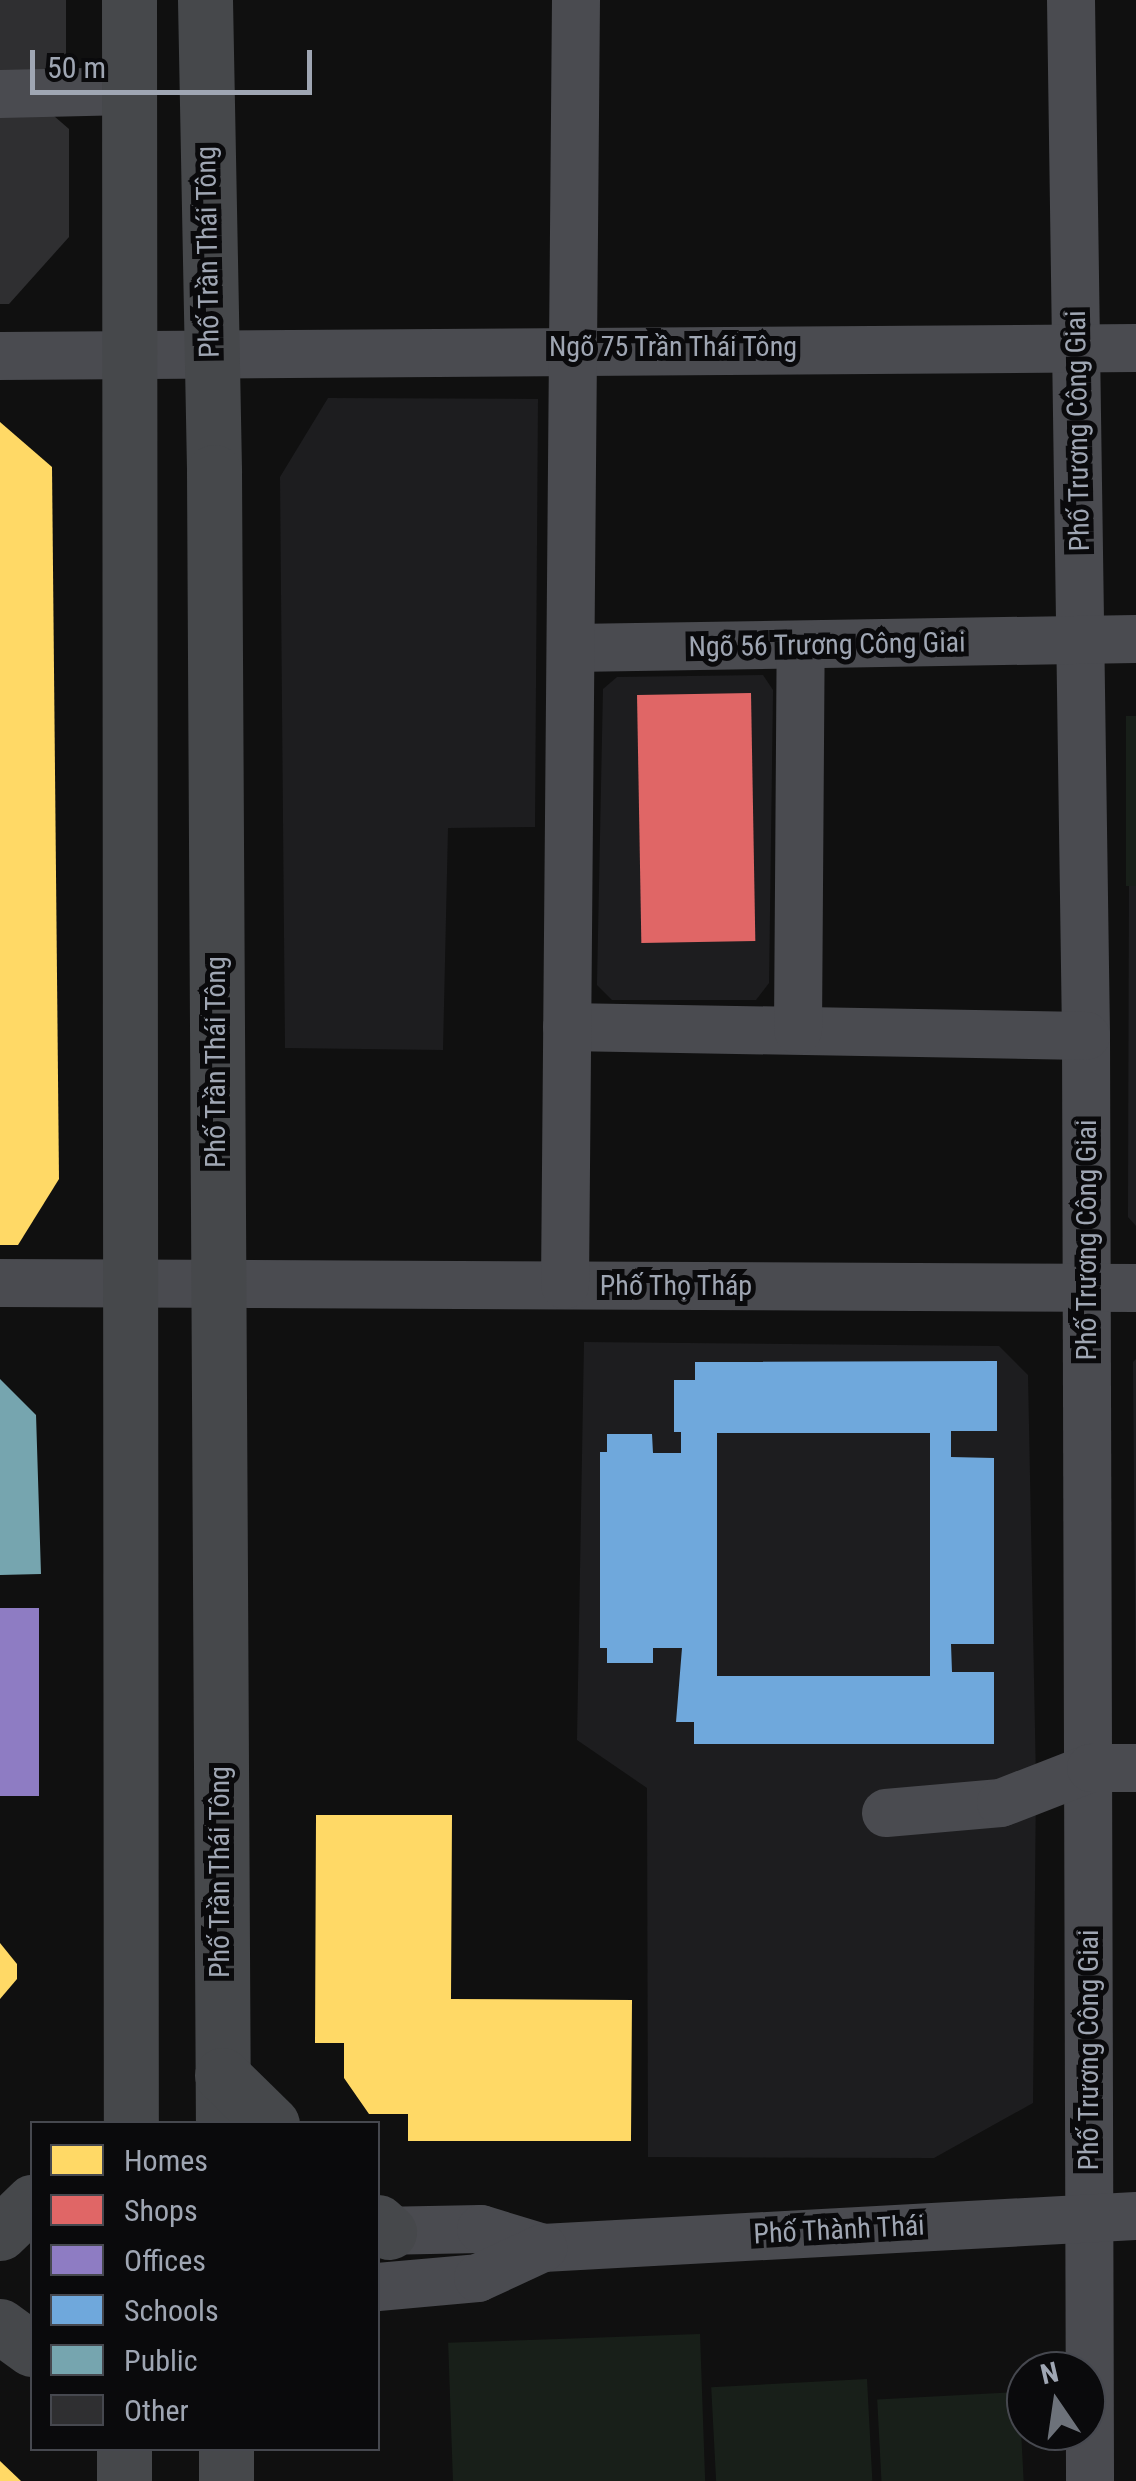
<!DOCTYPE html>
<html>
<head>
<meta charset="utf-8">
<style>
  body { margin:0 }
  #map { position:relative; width:1136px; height:2481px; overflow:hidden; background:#101010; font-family:"Roboto Condensed",sans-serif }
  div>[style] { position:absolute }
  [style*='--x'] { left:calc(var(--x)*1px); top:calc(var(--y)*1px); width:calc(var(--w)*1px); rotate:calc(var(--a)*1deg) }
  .built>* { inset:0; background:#1d1d1f }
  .green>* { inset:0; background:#181f19; transform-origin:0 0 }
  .homes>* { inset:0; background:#ffd966 }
  .shops>* { inset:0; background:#e06666; transform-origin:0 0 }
  .offices>* { inset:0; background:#8e7cc3; transform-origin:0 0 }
  .schools>* { inset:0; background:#6fa8dc }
  .public>* { inset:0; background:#76a5af }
  .building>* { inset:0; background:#2f2f31 }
  .minor>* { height:48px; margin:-24px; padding:0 24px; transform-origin:24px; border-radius:24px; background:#4a4b50 }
  .major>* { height:55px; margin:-27.5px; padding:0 27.5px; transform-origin:27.5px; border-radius:27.5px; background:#46484b }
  span { translate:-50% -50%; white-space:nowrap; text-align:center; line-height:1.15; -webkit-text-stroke:10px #0a0a0c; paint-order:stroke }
  .street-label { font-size:28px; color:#9fa6b3 }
  .legend { position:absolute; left:30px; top:2121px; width:350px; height:330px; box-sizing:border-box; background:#0a0a0c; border:2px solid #46484f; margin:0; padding:12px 18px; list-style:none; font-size:30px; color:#9fa6b3 }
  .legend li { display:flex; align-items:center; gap:20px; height:50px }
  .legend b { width:50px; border:2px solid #46484f }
  .north { position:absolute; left:1006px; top:2351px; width:100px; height:100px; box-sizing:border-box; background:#0a0a0c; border:2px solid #46484f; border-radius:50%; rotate:347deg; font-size:28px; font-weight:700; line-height:40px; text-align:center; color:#9fa6b3 }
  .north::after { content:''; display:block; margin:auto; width:35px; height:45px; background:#6d727a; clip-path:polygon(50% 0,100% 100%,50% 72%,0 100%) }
  .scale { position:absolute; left:30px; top:50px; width:282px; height:45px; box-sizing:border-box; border:5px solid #9fa6b3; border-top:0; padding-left:12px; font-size:30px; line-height:35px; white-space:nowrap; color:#9fa6b3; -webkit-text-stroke:8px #0a0a0c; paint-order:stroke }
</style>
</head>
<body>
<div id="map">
  <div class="built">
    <div style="clip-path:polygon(328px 398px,538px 399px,535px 827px,448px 828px,443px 1050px,285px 1048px,280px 477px)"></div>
    <div style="clip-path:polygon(763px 675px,773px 690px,769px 983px,756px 1000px,612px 1000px,597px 985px,603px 689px,617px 677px)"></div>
    <div style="clip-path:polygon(1129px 886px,1136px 886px,1136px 1226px,1128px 1217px)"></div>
    <div style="clip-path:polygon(584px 1342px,999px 1346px,1028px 1375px,1036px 1780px,1033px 2103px,934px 2158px,648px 2157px,647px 1788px,577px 1740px)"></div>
    <div style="clip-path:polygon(1136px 1359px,1136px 1718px,1133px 1362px)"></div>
  </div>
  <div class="green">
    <div style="left:1136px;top:716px;width:170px;height:10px;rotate:90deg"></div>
    <div style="left:700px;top:2334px;width:147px;height:252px;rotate:88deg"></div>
    <div style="left:867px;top:2379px;width:102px;height:156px;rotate:87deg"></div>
    <div style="left:1019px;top:2392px;width:89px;height:142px;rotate:87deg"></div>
  </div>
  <div class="homes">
    <div style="clip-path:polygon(0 422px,52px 467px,59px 1179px,18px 1245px,0 1245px)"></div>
    <div style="clip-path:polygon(316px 1815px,452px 1815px,451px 1999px,632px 2000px,631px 2141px,408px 2141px,408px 2114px,369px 2114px,344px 2078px,344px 2043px,315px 2043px)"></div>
    <div style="clip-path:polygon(0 1943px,17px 1964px,17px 1979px,0 1999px)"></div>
    <div style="clip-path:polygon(0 2461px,21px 2481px,0 2481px)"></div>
  </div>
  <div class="shops">
    <div style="left:751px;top:693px;width:248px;height:114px;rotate:89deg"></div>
  </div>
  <div class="offices">
    <div style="left:0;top:1608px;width:39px;height:188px"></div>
  </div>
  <div class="schools">
    <div style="clip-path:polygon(evenodd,997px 1361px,997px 1431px,951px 1431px,951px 1457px,994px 1458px,994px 1644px,951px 1644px,952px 1672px,994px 1672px,994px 1744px,694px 1744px,694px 1722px,676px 1722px,682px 1648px,653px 1648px,653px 1663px,607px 1663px,607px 1648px,600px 1648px,600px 1452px,607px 1452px,607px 1434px,652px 1434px,653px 1453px,681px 1453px,681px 1432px,674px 1432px,674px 1380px,695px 1380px,695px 1362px,997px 1361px,717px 1433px,930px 1433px,930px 1676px,717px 1676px,717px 1433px)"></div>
  </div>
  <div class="public">
    <div style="clip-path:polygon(0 1379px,36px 1415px,41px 1574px,0 1575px)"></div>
  </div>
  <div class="building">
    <div style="clip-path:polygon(0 0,66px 0,66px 58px,46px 83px,0 83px)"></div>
    <div style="clip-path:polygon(46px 109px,69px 129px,69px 237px,9px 304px,0 304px,0 110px)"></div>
  </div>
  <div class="minor">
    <div style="--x:1071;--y:0;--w:1036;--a:89.17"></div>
    <div style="--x:1086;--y:1036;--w:1445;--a:89.84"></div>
    <div style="--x:0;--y:94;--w:129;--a:-1.3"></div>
    <div style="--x:0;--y:356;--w:1136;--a:-0.4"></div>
    <div style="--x:573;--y:648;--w:563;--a:-0.92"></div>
    <div style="--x:567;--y:1027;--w:519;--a:0.99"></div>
    <div style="--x:798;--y:1030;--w:384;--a:-89.6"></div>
    <div style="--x:0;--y:1283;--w:1136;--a:0.25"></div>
    <div style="--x:565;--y:1285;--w:1285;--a:-89.51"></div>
    <div style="--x:886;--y:1813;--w:115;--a:-5"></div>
    <div style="--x:1001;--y:1803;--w:97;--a:-21.3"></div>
    <div style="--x:1091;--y:1768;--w:45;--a:0"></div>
    <div style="--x:378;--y:2231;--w:103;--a:-1.1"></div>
    <div style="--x:481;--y:2229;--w:65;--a:17"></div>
    <div style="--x:543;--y:2248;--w:594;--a:-3.09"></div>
    <div style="--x:378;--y:2287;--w:100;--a:-5.1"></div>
    <div style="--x:478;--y:2278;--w:72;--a:-24.8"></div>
  </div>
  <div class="major">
    <div style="--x:129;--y:0;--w:2124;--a:89.95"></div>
    <div style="--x:205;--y:0;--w:472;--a:88.9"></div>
    <div style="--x:214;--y:472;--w:1652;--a:89.69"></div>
    <div style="--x:222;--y:2075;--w:70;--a:44.4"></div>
    <div style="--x:378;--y:2222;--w:15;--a:42"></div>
    <div style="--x:0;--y:2233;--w:45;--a:-44.1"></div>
    <div style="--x:0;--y:2326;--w:39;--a:36"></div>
    <div style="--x:124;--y:2448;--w:33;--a:90"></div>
    <div style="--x:226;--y:2448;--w:33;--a:90"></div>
  </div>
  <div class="street-label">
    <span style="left:208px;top:252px;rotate:-91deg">Phố Trần Thái Tông</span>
    <span style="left:673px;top:347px">Ngõ 75 Trần Thái Tông</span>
    <span style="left:1078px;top:431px;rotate:-91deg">Phố Trương Công Giai</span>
    <span style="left:827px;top:645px;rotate:-1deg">Ngõ 56 Trương Công Giai</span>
    <span style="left:216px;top:1062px;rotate:-90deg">Phố Trần Thái Tông</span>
    <span style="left:1087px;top:1240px;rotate:-90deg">Phố Trương Công Giai</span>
    <span style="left:676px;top:1286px">Phố Thọ Tháp</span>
    <span style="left:220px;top:1872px;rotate:-90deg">Phố Trần Thái Tông</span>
    <span style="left:1089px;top:2050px;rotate:-90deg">Phố Trương Công Giai</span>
    <span style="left:839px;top:2230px;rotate:-3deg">Phố Thành Thái</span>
  </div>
  <ul class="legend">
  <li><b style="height:28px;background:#ffd966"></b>Homes</li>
  <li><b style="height:28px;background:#e06666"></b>Shops</li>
  <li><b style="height:28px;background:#8e7cc3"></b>Offices</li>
  <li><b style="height:28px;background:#6fa8dc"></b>Schools</li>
  <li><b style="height:28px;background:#76a5af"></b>Public</li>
  <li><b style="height:28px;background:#2f2f31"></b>Other</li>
  </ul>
  <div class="north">N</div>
  <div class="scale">50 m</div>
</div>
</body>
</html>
